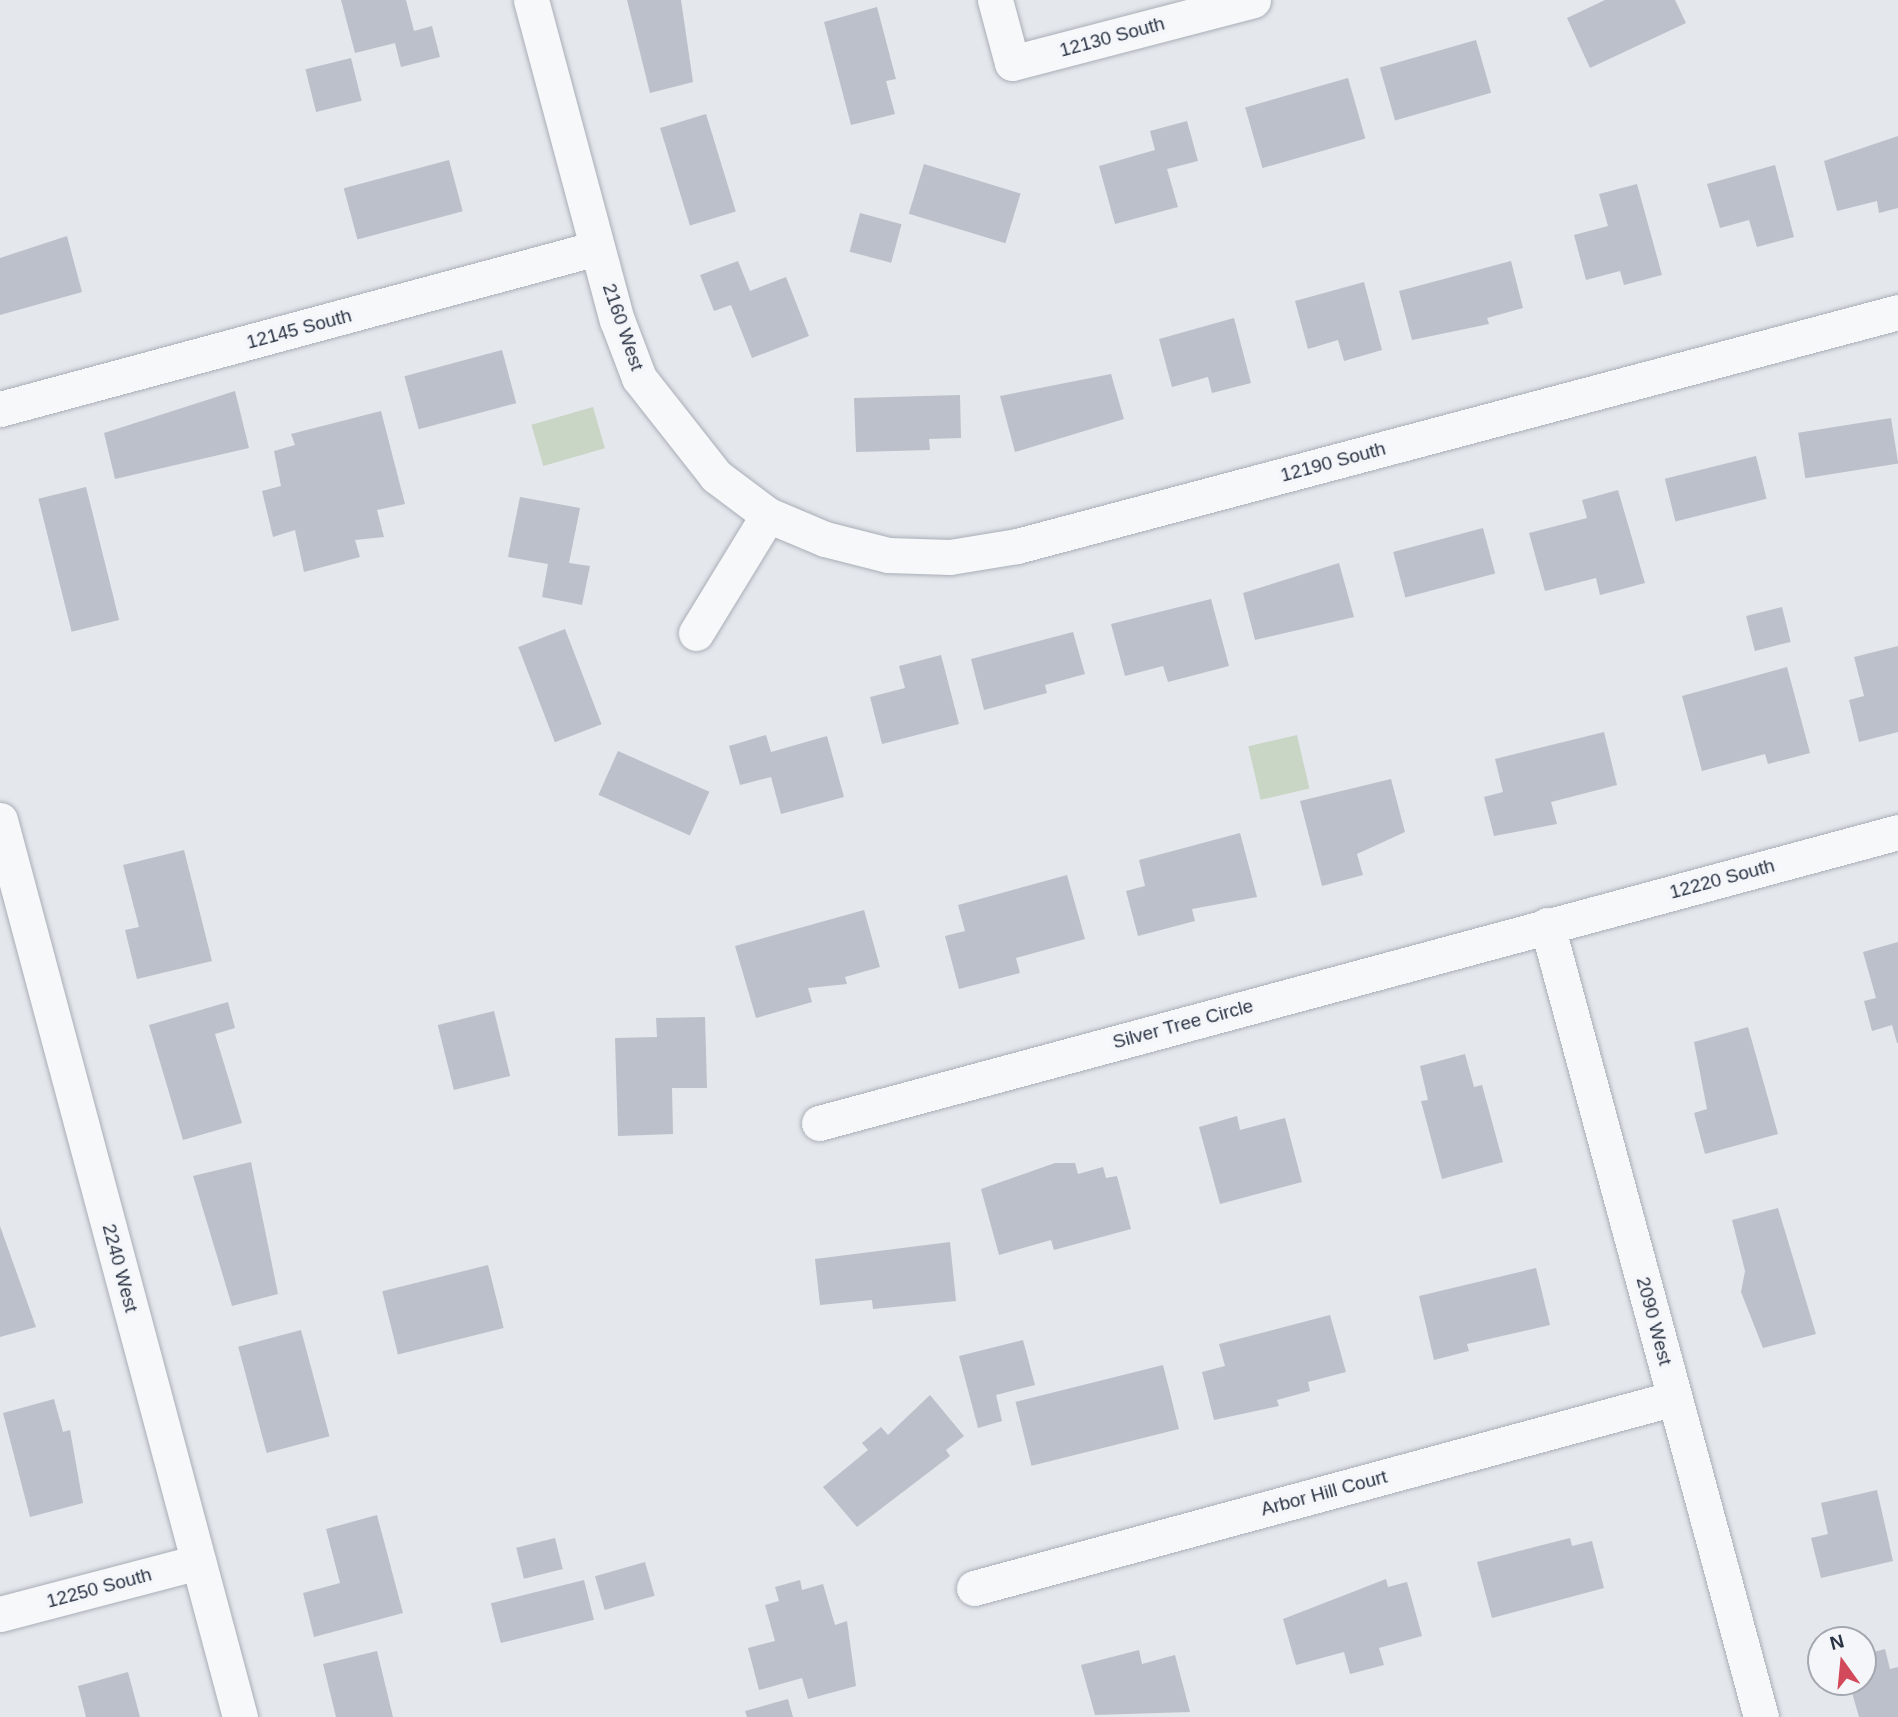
<!DOCTYPE html>
<html>
<head>
<meta charset="utf-8">
<style>
  body { margin:0 }
  #map { position:relative; width:1898px; height:1717px; overflow:hidden; background:#e4e7ec; font-family:Arial,sans-serif }
  div>[style] { position:absolute }
  [style*='--x'] { left:calc(var(--x)*1px); top:calc(var(--y)*1px); width:calc(var(--w)*1px); rotate:calc(var(--a)*1deg) }
  .green>* { inset:0; background:#c9d6c5; transform-origin:0 0 }
  .building>* { inset:0; background:#bbc0ca; transform-origin:0 0 }
  .roads { filter:drop-shadow(0 0 2px #a9aeb7) drop-shadow(0 0 2px #a9aeb7) }
  .minor>* { height:35px; margin:-17.5px; padding:0 17.5px; transform-origin:17.5px; border-radius:17.5px; background:#f7f8fa }
  span { translate:-50% -50%; white-space:nowrap; text-align:center; line-height:1.15; -webkit-text-stroke:7px #f4f6f9; paint-order:stroke }
  .street-label { font-size:19px; color:#2b3445 }
  .north { position:absolute; left:1807px; top:1626px; width:70px; height:70px; box-sizing:border-box; background:#f4f6f9; border:2px solid #a4a8b1; border-radius:50%; rotate:345deg; font-size:19px; font-weight:700; line-height:28px; text-align:center; color:#2b3445 }
  .north::after { content:''; display:block; margin:auto; width:24px; height:32px; background:#d1495b; clip-path:polygon(50% 0,100% 100%,50% 72%,0 100%) }
</style>
</head>
<body>
<div id="map">
  <div class="green">
    <div style="left:593px;top:407px;width:43px;height:64px;rotate:74deg"></div>
    <div style="left:1297px;top:735px;width:55px;height:50px;rotate:77deg"></div>
  </div>
  <div class="building">
    <div style="clip-path:polygon(341px 0,406px 0,414px 31px,432px 26px,440px 57px,401px 67px,395px 43px,355px 53px)"></div>
    <div style="clip-path:polygon(627px 0,681px 0,693px 82px,650px 93px)"></div>
    <div style="clip-path:polygon(1605px 0,1675px 0,1686px 23px,1590px 68px,1567px 18px)"></div>
    <div style="clip-path:polygon(877px 7px,896px 79px,886px 81px,895px 114px,851px 125px,824px 22px)"></div>
    <div style="left:1476px;top:40px;width:55px;height:100px;rotate:74deg"></div>
    <div style="left:351px;top:58px;width:44px;height:47px;rotate:76deg"></div>
    <div style="left:1348px;top:78px;width:63px;height:107px;rotate:74deg"></div>
    <div style="left:706px;top:114px;width:102px;height:48px;rotate:73deg"></div>
    <div style="clip-path:polygon(1187px 121px,1198px 161px,1167px 169px,1178px 207px,1115px 224px,1099px 166px,1155px 150px,1150px 131px)"></div>
    <div style="clip-path:polygon(1898px 136px,1898px 208px,1879px 213px,1877px 201px,1837px 211px,1824px 161px)"></div>
    <div style="left:449px;top:160px;width:53px;height:109px;rotate:75deg"></div>
    <div style="left:924px;top:164px;width:101px;height:52px;rotate:17deg"></div>
    <div style="clip-path:polygon(1775px 165px,1794px 237px,1757px 247px,1749px 220px,1720px 228px,1707px 184px)"></div>
    <div style="clip-path:polygon(1637px 184px,1662px 275px,1624px 285px,1620px 271px,1586px 280px,1574px 235px,1608px 226px,1599px 194px)"></div>
    <div style="left:860px;top:213px;width:43px;height:40px;rotate:15deg"></div>
    <div style="clip-path:polygon(67px 236px,82px 292px,0 315px,0 258px)"></div>
    <div style="clip-path:polygon(738px 261px,750px 291px,786px 277px,809px 336px,752px 358px,731px 305px,714px 311px,700px 275px)"></div>
    <div style="clip-path:polygon(1511px 261px,1523px 308px,1487px 318px,1489px 324px,1412px 340px,1399px 291px)"></div>
    <div style="clip-path:polygon(1364px 282px,1382px 350px,1344px 361px,1338px 340px,1308px 349px,1295px 301px)"></div>
    <div style="clip-path:polygon(1234px 318px,1251px 383px,1212px 393px,1208px 377px,1172px 387px,1159px 339px)"></div>
    <div style="left:502px;top:350px;width:55px;height:101px;rotate:75deg"></div>
    <div style="clip-path:polygon(1111px 374px,1124px 419px,1015px 452px,1000px 396px)"></div>
    <div style="clip-path:polygon(235px 391px,249px 448px,115px 479px,104px 433px)"></div>
    <div style="clip-path:polygon(960px 395px,961px 438px,929px 439px,930px 450px,856px 452px,854px 398px)"></div>
    <div style="clip-path:polygon(381px 411px,405px 504px,377px 510px,384px 537px,355px 540px,360px 557px,304px 572px,295px 530px,273px 537px,262px 491px,281px 486px,274px 451px,295px 445px,291px 434px)"></div>
    <div style="left:1891px;top:418px;width:46px;height:94px;rotate:81deg"></div>
    <div style="left:1756px;top:456px;width:44px;height:94px;rotate:76deg"></div>
    <div style="left:86px;top:487px;width:137px;height:49px;rotate:76deg"></div>
    <div style="clip-path:polygon(1618px 490px,1645px 583px,1600px 595px,1596px 578px,1545px 591px,1529px 533px,1587px 518px,1582px 500px)"></div>
    <div style="clip-path:polygon(520px 497px,580px 508px,569px 563px,590px 566px,582px 605px,542px 597px,548px 564px,508px 557px)"></div>
    <div style="left:1483px;top:528px;width:47px;height:93px;rotate:75deg"></div>
    <div style="clip-path:polygon(1339px 563px,1354px 617px,1255px 640px,1243px 593px)"></div>
    <div style="clip-path:polygon(1211px 599px,1229px 666px,1168px 682px,1163px 666px,1125px 676px,1111px 624px)"></div>
    <div style="left:1782px;top:607px;width:36px;height:37px;rotate:76deg"></div>
    <div style="left:565px;top:629px;width:102px;height:50px;rotate:69deg"></div>
    <div style="clip-path:polygon(1073px 632px,1085px 674px,1045px 685px,1047px 693px,984px 710px,971px 659px)"></div>
    <div style="clip-path:polygon(1898px 646px,1898px 732px,1859px 742px,1849px 700px,1864px 696px,1854px 657px)"></div>
    <div style="clip-path:polygon(941px 655px,959px 724px,882px 744px,870px 697px,905px 688px,899px 666px)"></div>
    <div style="clip-path:polygon(1787px 667px,1810px 753px,1768px 764px,1765px 754px,1702px 771px,1682px 696px)"></div>
    <div style="clip-path:polygon(1604px 732px,1617px 785px,1551px 802px,1557px 824px,1494px 836px,1484px 797px,1503px 792px,1495px 759px)"></div>
    <div style="clip-path:polygon(766px 735px,771px 752px,827px 736px,844px 797px,781px 814px,771px 777px,740px 785px,729px 746px)"></div>
    <div style="left:618px;top:751px;width:100px;height:48px;rotate:24deg"></div>
    <div style="clip-path:polygon(1391px 779px,1405px 832px,1357px 854px,1363px 875px,1322px 886px,1300px 801px)"></div>
    <div style="clip-path:polygon(1240px 833px,1257px 897px,1192px 909px,1195px 921px,1138px 936px,1126px 891px,1145px 886px,1139px 860px)"></div>
    <div style="clip-path:polygon(184px 850px,212px 961px,137px 979px,125px 930px,139px 927px,123px 865px)"></div>
    <div style="clip-path:polygon(1067px 875px,1085px 939px,1016px 958px,1020px 973px,959px 989px,945px 936px,965px 931px,958px 905px)"></div>
    <div style="clip-path:polygon(864px 910px,880px 967px,845px 977px,847px 984px,808px 988px,812px 1002px,756px 1018px,735px 946px)"></div>
    <div style="clip-path:polygon(1898px 942px,1898px 1043px,1897px 1043px,1892px 1025px,1872px 1031px,1864px 1001px,1876px 998px,1863px 952px)"></div>
    <div style="clip-path:polygon(228px 1002px,235px 1028px,215px 1034px,242px 1123px,183px 1140px,149px 1025px)"></div>
    <div style="left:494px;top:1011px;width:67px;height:58px;rotate:76deg"></div>
    <div style="clip-path:polygon(705px 1017px,707px 1088px,672px 1088px,673px 1134px,618px 1136px,615px 1038px,657px 1037px,656px 1018px)"></div>
    <div style="clip-path:polygon(1748px 1027px,1778px 1134px,1705px 1154px,1694px 1113px,1707px 1109px,1694px 1042px)"></div>
    <div style="clip-path:polygon(1465px 1054px,1474px 1087px,1482px 1085px,1503px 1162px,1442px 1179px,1421px 1101px,1428px 1100px,1420px 1066px)"></div>
    <div style="clip-path:polygon(1237px 1116px,1240px 1130px,1285px 1118px,1302px 1182px,1220px 1204px,1199px 1127px)"></div>
    <div style="clip-path:polygon(251px 1162px,278px 1294px,232px 1306px,193px 1176px)"></div>
    <div style="clip-path:polygon(1055px 1163px,1075px 1163px,1078px 1174px,1103px 1167px,1106px 1178px,1117px 1176px,1131px 1229px,1054px 1250px,1051px 1240px,999px 1255px,981px 1189px)"></div>
    <div style="clip-path:polygon(1778px 1208px,1816px 1334px,1763px 1348px,1741px 1292px,1745px 1271px,1732px 1220px)"></div>
    <div style="clip-path:polygon(0 1226px,36px 1327px,0 1337px)"></div>
    <div style="clip-path:polygon(950px 1242px,956px 1301px,873px 1309px,872px 1300px,820px 1305px,815px 1259px)"></div>
    <div style="left:488px;top:1265px;width:65px;height:109px;rotate:76deg"></div>
    <div style="clip-path:polygon(1536px 1268px,1550px 1325px,1467px 1344px,1469px 1351px,1434px 1360px,1419px 1296px)"></div>
    <div style="clip-path:polygon(1330px 1315px,1346px 1372px,1308px 1382px,1310px 1391px,1277px 1400px,1279px 1406px,1214px 1420px,1202px 1372px,1225px 1366px,1219px 1344px)"></div>
    <div style="left:301px;top:1330px;width:110px;height:65px;rotate:75deg"></div>
    <div style="clip-path:polygon(1023px 1340px,1035px 1385px,996px 1395px,1002px 1421px,978px 1428px,959px 1356px)"></div>
    <div style="left:1163px;top:1365px;width:66px;height:152px;rotate:76deg"></div>
    <div style="clip-path:polygon(930px 1395px,964px 1436px,946px 1450px,950px 1456px,857px 1527px,823px 1487px,868px 1450px,862px 1443px,881px 1427px,888px 1435px)"></div>
    <div style="clip-path:polygon(54px 1399px,63px 1432px,70px 1430px,83px 1503px,30px 1517px,3px 1413px)"></div>
    <div style="clip-path:polygon(1877px 1490px,1893px 1561px,1821px 1578px,1811px 1538px,1828px 1534px,1821px 1503px)"></div>
    <div style="clip-path:polygon(377px 1515px,403px 1613px,314px 1637px,303px 1593px,340px 1583px,326px 1529px)"></div>
    <div style="left:555px;top:1538px;width:32px;height:40px;rotate:76deg"></div>
    <div style="clip-path:polygon(1570px 1538px,1572px 1546px,1592px 1541px,1604px 1588px,1492px 1618px,1477px 1562px)"></div>
    <div style="left:645px;top:1562px;width:35px;height:52px;rotate:74deg"></div>
    <div style="clip-path:polygon(1386px 1579px,1388px 1587px,1407px 1582px,1422px 1636px,1379px 1648px,1384px 1665px,1350px 1674px,1344px 1652px,1296px 1665px,1283px 1619px)"></div>
    <div style="left:584px;top:1580px;width:41px;height:96px;rotate:76deg"></div>
    <div style="clip-path:polygon(800px 1580px,802px 1590px,823px 1584px,835px 1625px,847px 1621px,856px 1686px,808px 1699px,802px 1678px,759px 1690px,748px 1648px,775px 1641px,765px 1605px,779px 1601px,775px 1587px)"></div>
    <div style="clip-path:polygon(1885px 1649px,1890px 1669px,1898px 1667px,1898px 1717px,1859px 1717px,1849px 1682px,1863px 1682px,1863px 1655px)"></div>
    <div style="clip-path:polygon(1139px 1650px,1142px 1664px,1175px 1655px,1190px 1712px,1095px 1715px,1081px 1665px)"></div>
    <div style="clip-path:polygon(377px 1651px,393px 1717px,336px 1717px,323px 1664px)"></div>
    <div style="clip-path:polygon(128px 1672px,140px 1717px,86px 1717px,78px 1686px)"></div>
    <div style="clip-path:polygon(788px 1699px,793px 1717px,747px 1717px,745px 1711px)"></div>
  </div>
  <div class="roads">
    <div class="minor">
      <div style="--x:531;--y:0;--w:331;--a:75"></div>
      <div style="--x:617;--y:320;--w:62;--a:69.2"></div>
      <div style="--x:639;--y:378;--w:125;--a:51.8"></div>
      <div style="--x:716;--y:476;--w:65;--a:36.9"></div>
      <div style="--x:768;--y:515;--w:62;--a:22.8"></div>
      <div style="--x:825;--y:539;--w:65;--a:14.3"></div>
      <div style="--x:888;--y:555;--w:62;--a:1.8"></div>
      <div style="--x:950;--y:557;--w:68;--a:-9.3"></div>
      <div style="--x:1017;--y:546;--w:912;--a:-14.87"></div>
      <div style="--x:995;--y:0;--w:65;--a:74.9"></div>
      <div style="--x:1012;--y:63;--w:249;--a:-14.6"></div>
      <div style="--x:0;--y:409;--w:618;--a:-15.09"></div>
      <div style="--x:696;--y:633;--w:138;--a:-58.6"></div>
      <div style="--x:0;--y:820;--w:929;--a:75.02"></div>
      <div style="--x:1547;--y:925;--w:820;--a:74.88"></div>
      <div style="--x:819;--y:1123;--w:1118;--a:-15.09"></div>
      <div style="--x:974;--y:1588;--w:726;--a:-15.17"></div>
      <div style="--x:0;--y:1614;--w:205;--a:-14.7"></div>
    </div>
  </div>
  <div class="street-label">
    <span style="left:1112px;top:37px;rotate:-15deg">12130 South</span>
    <span style="left:623px;top:327px;rotate:71deg">2160 West</span>
    <span style="left:299px;top:329px;rotate:-15deg">12145 South</span>
    <span style="left:1333px;top:462px;rotate:-15deg">12190 South</span>
    <span style="left:1722px;top:879px;rotate:-15deg">12220 South</span>
    <span style="left:1183px;top:1024px;rotate:-15deg">Silver Tree Circle</span>
    <span style="left:120px;top:1268px;rotate:75deg">2240 West</span>
    <span style="left:1654px;top:1321px;rotate:75deg">2090 West</span>
    <span style="left:1324px;top:1493px;rotate:-15deg">Arbor Hill Court</span>
    <span style="left:99px;top:1588px;rotate:-15deg">12250 South</span>
  </div>
  <div class="north">N</div>
</div>
</body>
</html>
